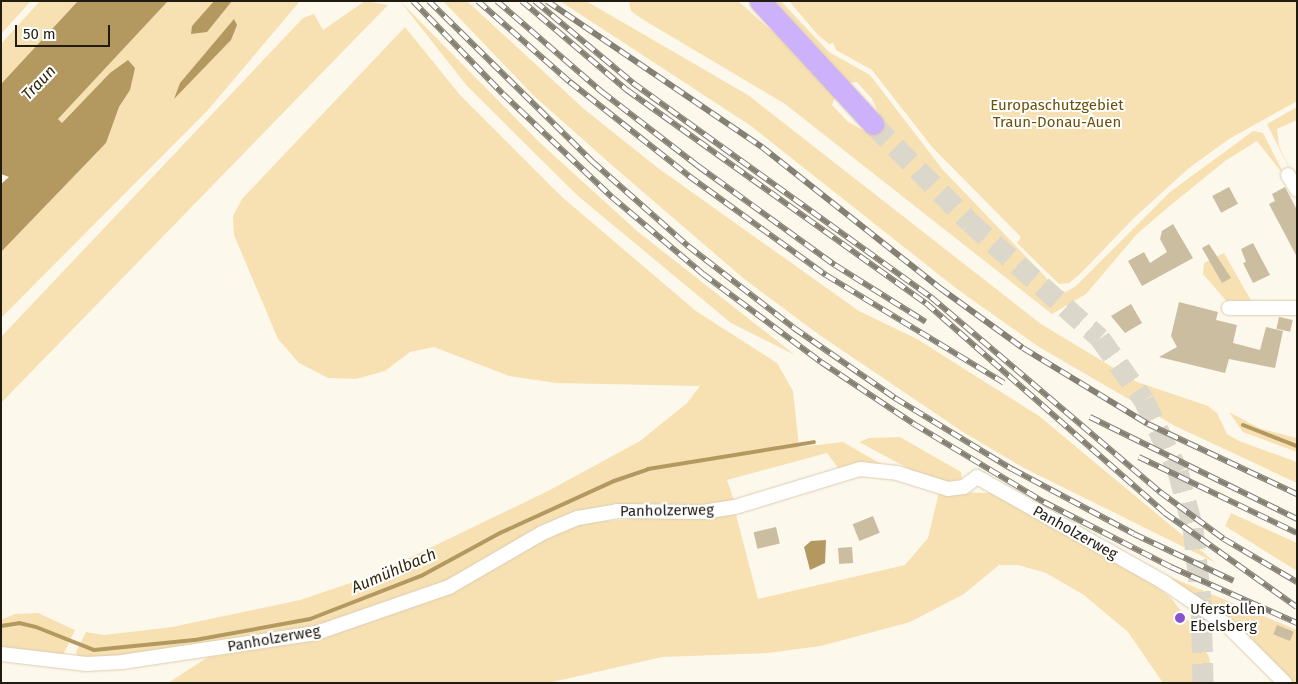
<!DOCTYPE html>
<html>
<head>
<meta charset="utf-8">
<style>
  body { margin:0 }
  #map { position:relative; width:1298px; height:684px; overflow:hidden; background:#fdf8ec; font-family:"Fira Sans",sans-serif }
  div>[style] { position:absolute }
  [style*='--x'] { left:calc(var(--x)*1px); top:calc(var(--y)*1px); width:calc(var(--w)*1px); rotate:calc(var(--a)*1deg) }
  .green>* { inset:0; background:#f7e1b3 }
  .water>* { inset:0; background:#b39960 }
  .stream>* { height:4px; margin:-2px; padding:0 2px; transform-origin:2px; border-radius:2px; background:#b39960 }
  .building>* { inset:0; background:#cbbda0; transform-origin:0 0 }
  .primary-tunnel>* { height:21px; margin-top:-10.5px; transform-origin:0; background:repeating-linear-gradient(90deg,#dcd7cb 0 21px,transparent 0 32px) }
  .roads { filter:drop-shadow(0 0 1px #dbcdaf) drop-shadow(0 0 1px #dbcdaf) }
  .street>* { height:14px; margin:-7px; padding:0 7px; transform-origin:7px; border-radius:7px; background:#fff }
  .primary>* { height:21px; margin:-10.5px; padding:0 10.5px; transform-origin:10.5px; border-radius:10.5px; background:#cdb1fa }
  .rail>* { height:5.5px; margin-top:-2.75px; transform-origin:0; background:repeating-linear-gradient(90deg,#fff 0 11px,#858074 0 22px); box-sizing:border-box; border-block:1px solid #858074 }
  .dots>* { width:14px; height:14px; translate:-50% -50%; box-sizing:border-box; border:2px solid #fff; border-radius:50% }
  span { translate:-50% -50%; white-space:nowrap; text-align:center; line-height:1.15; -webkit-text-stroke:4px #fff; paint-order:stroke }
  .park-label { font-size:15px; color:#6b5107 }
  .street-label { font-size:15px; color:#211c11 }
  .poi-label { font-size:15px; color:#211c11 }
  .left { translate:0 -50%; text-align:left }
  .water-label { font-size:16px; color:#34280d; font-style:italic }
  .frame { position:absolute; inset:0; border:2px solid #211c11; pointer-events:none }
  .scale { position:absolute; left:15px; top:25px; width:95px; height:22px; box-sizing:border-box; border:2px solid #211c11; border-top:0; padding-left:6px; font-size:15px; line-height:18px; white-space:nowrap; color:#211c11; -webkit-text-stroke:4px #fff; paint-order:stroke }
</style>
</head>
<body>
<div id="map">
  <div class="green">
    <div style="clip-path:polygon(1px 1px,31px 1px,1px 34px)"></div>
    <div style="clip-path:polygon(40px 1px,78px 1px,1px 84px,1px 44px)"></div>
    <div style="clip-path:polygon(168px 1px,300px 1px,208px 110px,1px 318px,1px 252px,105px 144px,119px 107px,130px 90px,86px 99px,62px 123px,58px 119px)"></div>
    <div style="clip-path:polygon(365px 1px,388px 5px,1px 403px,1px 337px,303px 18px,314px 14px,323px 30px)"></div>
    <div style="clip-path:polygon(400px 1px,538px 141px,637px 231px,795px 355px,731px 323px,578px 196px,467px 86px)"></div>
    <div style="clip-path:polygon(467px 1px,584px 109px,658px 168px,859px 311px,917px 339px,1039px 416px,1216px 563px,1024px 468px,963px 432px,818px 334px,743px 278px,614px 167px,534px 96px,444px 2px)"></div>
    <div style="clip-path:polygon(560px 1px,586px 1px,748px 95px,1041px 324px,1137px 382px,1208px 406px,1217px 413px,1227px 434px,1239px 441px,1297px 462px,1297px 483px,1175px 426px,1039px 347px,957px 289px,751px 126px)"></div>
    <div style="clip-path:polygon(629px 1px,738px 1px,780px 38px,835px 97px,832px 105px,848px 122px,867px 132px,882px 121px,872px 99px,857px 82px,850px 83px,775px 1px,781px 1px,829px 52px,870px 75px,943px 170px,1058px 290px,1066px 292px,1076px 286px,1170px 192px,1253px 131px,1263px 133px,1286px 178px,1257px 141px,1225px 161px,1166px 209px,1137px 234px,1086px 294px,1052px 314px,785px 104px,642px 19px,631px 11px)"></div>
    <div style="clip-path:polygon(789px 1px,1297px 1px,1297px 101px,1229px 139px,1189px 168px,1135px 217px,1080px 274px,1069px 283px,1059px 284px,1017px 243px,1021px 237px,932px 147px,872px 70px,836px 50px,833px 43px,829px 44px,817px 34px)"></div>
    <div style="clip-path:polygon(405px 27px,460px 95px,562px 197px,696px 311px,777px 363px,793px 391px,799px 447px,843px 442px,888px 468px,839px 469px,827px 453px,727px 480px,735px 503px,702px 509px,616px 506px,447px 584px,315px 629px,180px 651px,78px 660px,76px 652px,86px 632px,104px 635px,172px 627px,300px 600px,374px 575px,548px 491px,640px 441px,687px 403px,700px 386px,556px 383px,509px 376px,434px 347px,410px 352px,385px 371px,356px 379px,328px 378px,299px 363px,278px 339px,234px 235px,233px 216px,242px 199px)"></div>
    <div style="clip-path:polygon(1297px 107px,1297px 120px,1277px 129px,1279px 146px,1295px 180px,1267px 124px)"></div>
    <div style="clip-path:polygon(1224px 253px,1253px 304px,1228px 303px,1203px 274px,1204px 263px)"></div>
    <div style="clip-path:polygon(1229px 412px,1259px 428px,1297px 438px,1297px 452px,1243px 432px)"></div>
    <div style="clip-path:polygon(900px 437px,961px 472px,962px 478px,950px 484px,928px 479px,859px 442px,869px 438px)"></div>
    <div style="clip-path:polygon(939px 492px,992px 493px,1148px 580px,1171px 598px,1188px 620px,1209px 657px,1213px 683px,1163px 683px,1128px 632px,1084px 595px,1046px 573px,1018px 565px,999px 565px,964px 594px,910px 622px,821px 646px,768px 653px,662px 657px,548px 683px,168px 683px,208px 657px,318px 640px,454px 592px,547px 538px,581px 523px,735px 511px,758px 599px,905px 565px,928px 538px)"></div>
    <div style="clip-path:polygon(1231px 513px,1297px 543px,1297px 571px,1225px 526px)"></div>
    <div style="clip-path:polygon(1166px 575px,1297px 630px,1297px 683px,1292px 683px)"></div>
    <div style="clip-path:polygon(38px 613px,75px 630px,64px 653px,58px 657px,1px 650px,1px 620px,15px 614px)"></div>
  </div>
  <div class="water">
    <div style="clip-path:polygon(78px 1px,168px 1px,58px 119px,62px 123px,110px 73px,128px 60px,135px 68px,130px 90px,119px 107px,106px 143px,1px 252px,1px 184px,9px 177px,1px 174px,1px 84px)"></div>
    <div style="clip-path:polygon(214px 1px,232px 1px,207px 32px,191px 34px,192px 26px)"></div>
    <div style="clip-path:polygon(234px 19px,237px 25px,231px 40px,174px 99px,180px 83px)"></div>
    <div style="clip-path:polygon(826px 540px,825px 563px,810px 570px,804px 547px,811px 541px)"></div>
  </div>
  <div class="stream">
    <div style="--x:1243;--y:425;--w:58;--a:21.3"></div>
    <div style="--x:1;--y:626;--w:18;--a:-9"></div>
    <div style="--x:19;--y:623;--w:17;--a:13"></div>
    <div style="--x:36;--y:627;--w:62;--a:21.6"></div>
    <div style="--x:94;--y:650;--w:101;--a:-5.7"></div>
    <div style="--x:195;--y:640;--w:117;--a:-10.3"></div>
    <div style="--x:310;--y:619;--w:119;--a:-21.2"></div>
    <div style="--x:421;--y:576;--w:90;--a:-28.6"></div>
    <div style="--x:500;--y:533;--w:125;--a:-24.5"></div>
    <div style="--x:614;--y:481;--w:36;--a:-19"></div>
    <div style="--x:648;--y:469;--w:168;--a:-9.2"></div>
  </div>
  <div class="building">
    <div style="left:1229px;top:187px;width:19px;height:19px;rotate:62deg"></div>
    <div style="clip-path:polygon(1285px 187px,1297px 210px,1297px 257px,1269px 204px,1275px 201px,1272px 194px)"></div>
    <div style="clip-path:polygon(1173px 224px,1193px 258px,1142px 286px,1128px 261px,1144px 252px,1150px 263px,1167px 252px,1160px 239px,1162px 231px)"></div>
    <div style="clip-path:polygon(1253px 243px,1270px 275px,1253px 283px,1243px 263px,1246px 262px,1241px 249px)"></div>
    <div style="clip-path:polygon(1209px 244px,1231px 278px,1222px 283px,1202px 248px)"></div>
    <div style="clip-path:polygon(1179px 302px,1218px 312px,1216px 320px,1237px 325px,1233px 343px,1260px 350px,1266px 327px,1283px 331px,1275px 368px,1229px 359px,1225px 373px,1159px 357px,1177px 347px,1171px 336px)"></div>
    <div style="clip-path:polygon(1131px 304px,1142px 323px,1125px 333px,1111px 316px)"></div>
    <div style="left:1279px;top:317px;width:14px;height:12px;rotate:12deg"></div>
    <div style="left:873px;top:516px;width:18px;height:22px;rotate:68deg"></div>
    <div style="left:776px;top:527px;width:17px;height:23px;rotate:77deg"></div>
    <div style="left:852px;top:547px;width:16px;height:14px;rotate:86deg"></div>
    <div style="left:1277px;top:625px;width:18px;height:10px;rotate:22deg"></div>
  </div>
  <div class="primary-tunnel">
    <div style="--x:873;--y:124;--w:138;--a:45.3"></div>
    <div style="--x:970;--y:222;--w:174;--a:41.7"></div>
    <div style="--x:1100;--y:338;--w:76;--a:54.6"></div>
    <div style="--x:1144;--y:400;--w:79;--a:64.4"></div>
    <div style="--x:1178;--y:471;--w:59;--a:75.3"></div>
    <div style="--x:1193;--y:528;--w:71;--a:83.6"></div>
    <div style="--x:1201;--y:599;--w:84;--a:88.6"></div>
  </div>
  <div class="roads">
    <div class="street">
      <div style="--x:1288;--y:175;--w:17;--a:59"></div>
      <div style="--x:1229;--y:308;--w:68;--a:0"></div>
      <div style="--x:1;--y:654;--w:86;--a:6.7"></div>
      <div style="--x:86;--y:664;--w:36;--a:-3"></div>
      <div style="--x:122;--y:662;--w:196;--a:-8.5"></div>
      <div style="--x:316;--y:633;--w:141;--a:-19.1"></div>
      <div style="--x:449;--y:587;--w:108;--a:-30.1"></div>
      <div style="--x:542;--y:533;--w:39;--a:-23"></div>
      <div style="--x:578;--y:518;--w:40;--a:-10"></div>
      <div style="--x:617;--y:511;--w:86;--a:0.7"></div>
      <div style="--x:703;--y:512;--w:32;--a:-9"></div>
      <div style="--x:735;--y:507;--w:131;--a:-16.9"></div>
      <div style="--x:860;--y:469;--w:37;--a:6"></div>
      <div style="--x:897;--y:473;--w:53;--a:17.4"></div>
      <div style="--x:948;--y:489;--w:16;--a:-7"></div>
      <div style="--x:964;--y:487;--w:16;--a:-38"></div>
      <div style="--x:977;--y:477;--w:216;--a:29.4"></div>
      <div style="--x:1165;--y:583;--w:75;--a:34.1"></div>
      <div style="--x:1227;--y:625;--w:82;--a:45"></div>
    </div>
    <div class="primary">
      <div style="--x:760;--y:1;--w:167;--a:47.4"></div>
    </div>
  </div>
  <div class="rail">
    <div style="--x:413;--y:1;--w:129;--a:45.9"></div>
    <div style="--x:503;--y:94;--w:150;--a:43.4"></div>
    <div style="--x:612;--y:197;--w:119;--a:40.2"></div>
    <div style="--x:703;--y:274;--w:147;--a:36.7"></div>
    <div style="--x:821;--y:362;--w:112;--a:33.7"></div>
    <div style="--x:914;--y:424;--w:152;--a:31"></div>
    <div style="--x:1044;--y:502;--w:143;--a:27.1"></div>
    <div style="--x:1171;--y:567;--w:138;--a:24"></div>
    <div style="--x:429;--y:1;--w:230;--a:44.5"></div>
    <div style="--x:593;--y:162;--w:127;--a:41.5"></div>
    <div style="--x:688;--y:246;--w:134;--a:37.7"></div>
    <div style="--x:794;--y:328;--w:123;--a:34.7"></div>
    <div style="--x:895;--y:398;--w:137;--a:31.3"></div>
    <div style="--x:1012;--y:469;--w:138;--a:28"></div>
    <div style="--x:1134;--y:534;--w:110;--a:25.2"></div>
    <div style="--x:478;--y:1;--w:123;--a:41.4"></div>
    <div style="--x:570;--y:82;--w:152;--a:38.3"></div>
    <div style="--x:689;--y:176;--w:169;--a:35.9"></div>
    <div style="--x:826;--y:275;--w:208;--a:31.2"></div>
    <div style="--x:497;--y:1;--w:139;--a:40.9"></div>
    <div style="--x:602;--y:92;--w:121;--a:37.6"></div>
    <div style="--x:698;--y:166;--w:169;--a:35.9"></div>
    <div style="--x:835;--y:265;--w:107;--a:32.1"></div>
    <div style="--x:522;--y:1;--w:138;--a:40.3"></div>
    <div style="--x:627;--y:90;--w:367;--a:35.5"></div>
    <div style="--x:926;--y:303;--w:318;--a:41.3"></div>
    <div style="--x:1165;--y:513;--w:162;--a:35.5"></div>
    <div style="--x:535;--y:1;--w:128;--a:39.9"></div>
    <div style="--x:633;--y:83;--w:367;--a:35.7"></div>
    <div style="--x:931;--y:297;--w:301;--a:40.4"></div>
    <div style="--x:1160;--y:492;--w:79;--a:36.3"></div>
    <div style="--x:1224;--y:539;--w:85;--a:30.5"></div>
    <div style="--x:547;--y:1;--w:260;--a:34.2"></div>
    <div style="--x:762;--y:147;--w:227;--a:38.4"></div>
    <div style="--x:940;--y:288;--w:102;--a:35.9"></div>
    <div style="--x:1023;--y:348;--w:146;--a:31.3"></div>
    <div style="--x:1148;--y:424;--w:165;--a:25.2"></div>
    <div style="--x:1090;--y:417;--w:231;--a:26.2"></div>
    <div style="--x:1139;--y:457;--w:175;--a:25.7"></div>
  </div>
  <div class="dots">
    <div style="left:1180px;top:618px;background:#8655ce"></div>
  </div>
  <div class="park-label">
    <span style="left:1057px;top:114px">Europaschutzgebiet<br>Traun-Donau-Auen</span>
  </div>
  <div class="street-label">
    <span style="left:667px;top:511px;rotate:-1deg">Panholzerweg</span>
    <span style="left:1075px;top:533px;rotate:29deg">Panholzerweg</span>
    <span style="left:274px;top:639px;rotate:-10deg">Panholzerweg</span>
  </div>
  <div class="poi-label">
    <span class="left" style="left:1190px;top:618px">Uferstollen<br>Ebelsberg</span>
  </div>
  <div class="water-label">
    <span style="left:39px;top:83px;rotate:-46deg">Traun</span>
    <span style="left:394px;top:571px;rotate:-23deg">Aumühlbach</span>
  </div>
  <div class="frame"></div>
  <div class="scale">50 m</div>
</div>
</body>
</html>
